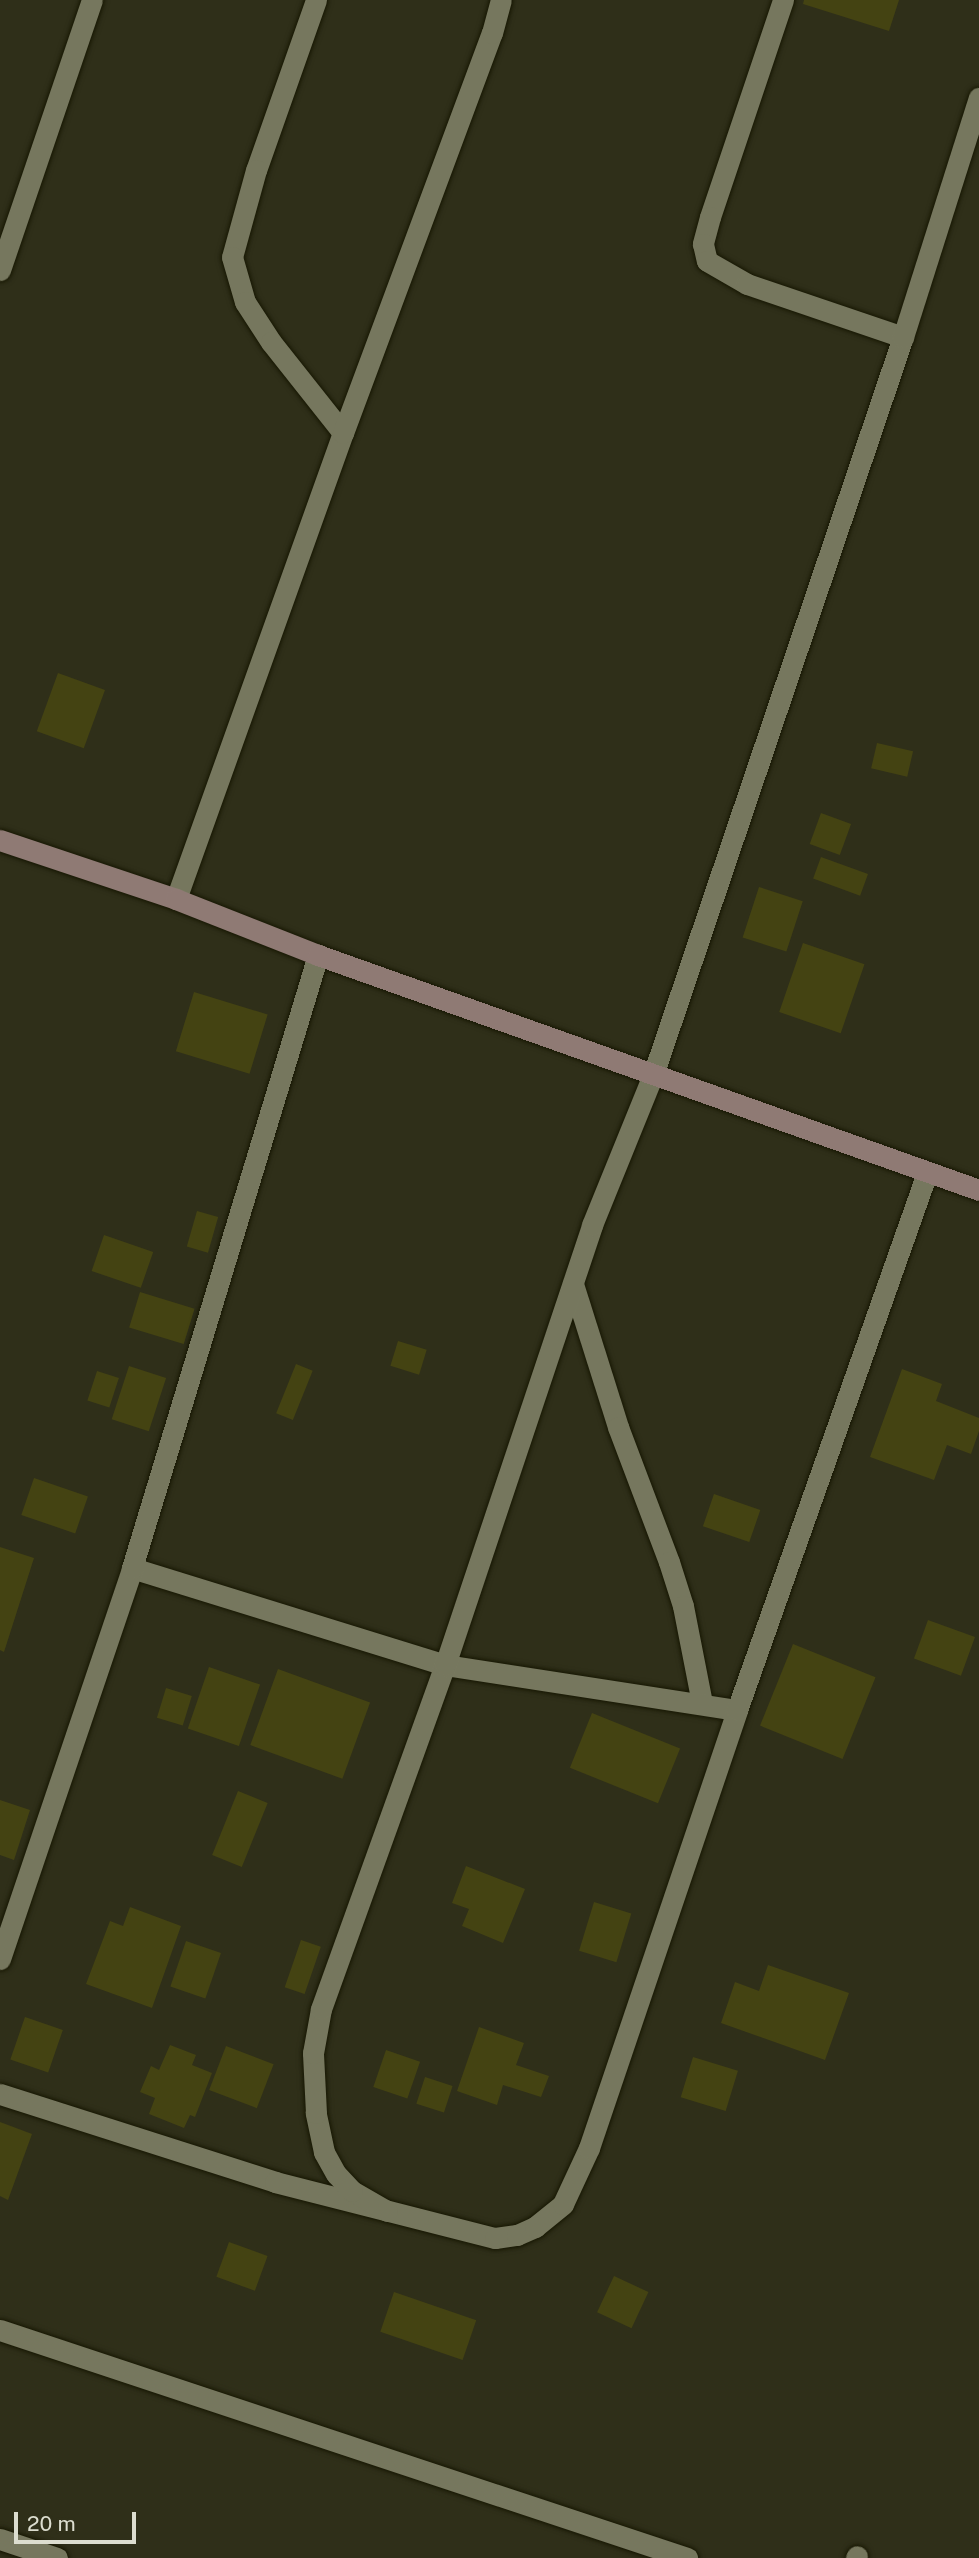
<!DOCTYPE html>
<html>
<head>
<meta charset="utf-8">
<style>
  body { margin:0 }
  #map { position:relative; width:979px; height:2558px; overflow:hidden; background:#2f2f19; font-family:"Public Sans",sans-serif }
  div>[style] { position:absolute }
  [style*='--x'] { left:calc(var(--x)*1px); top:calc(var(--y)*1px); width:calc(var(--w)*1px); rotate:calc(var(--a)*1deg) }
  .building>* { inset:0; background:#444312; transform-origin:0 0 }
  .roads { filter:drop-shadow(0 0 2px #171703) drop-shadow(0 0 2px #171703) }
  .street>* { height:21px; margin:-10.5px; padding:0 10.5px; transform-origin:10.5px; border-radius:10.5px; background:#76775e }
  .secondary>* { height:21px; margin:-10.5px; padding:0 10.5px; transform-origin:10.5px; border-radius:10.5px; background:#8f7a74 }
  span { translate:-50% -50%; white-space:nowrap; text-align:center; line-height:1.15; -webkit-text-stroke:7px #2f2f19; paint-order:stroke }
  .scale { position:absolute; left:14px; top:2512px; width:122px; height:32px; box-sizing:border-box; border:4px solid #dcddcf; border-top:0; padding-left:9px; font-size:21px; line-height:24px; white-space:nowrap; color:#dcddcf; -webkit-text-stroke:5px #2f2f19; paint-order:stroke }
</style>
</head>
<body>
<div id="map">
  <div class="building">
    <div style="clip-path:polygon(804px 0,899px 0,889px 31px,803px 4px)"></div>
    <div style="left:58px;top:673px;width:50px;height:62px;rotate:20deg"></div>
    <div style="left:877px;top:743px;width:37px;height:26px;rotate:13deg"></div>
    <div style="left:821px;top:813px;width:32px;height:33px;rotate:20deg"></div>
    <div style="left:821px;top:857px;width:50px;height:23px;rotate:20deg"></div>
    <div style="left:759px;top:887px;width:46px;height:53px;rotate:18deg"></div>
    <div style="left:803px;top:943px;width:65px;height:73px;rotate:19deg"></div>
    <div style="left:194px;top:992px;width:77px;height:62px;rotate:17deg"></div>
    <div style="left:197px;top:1211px;width:22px;height:37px;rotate:16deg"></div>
    <div style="left:104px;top:1235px;width:52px;height:38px;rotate:19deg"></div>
    <div style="left:140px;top:1292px;width:57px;height:37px;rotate:17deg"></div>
    <div style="left:398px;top:1341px;width:30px;height:26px;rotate:17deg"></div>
    <div style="left:296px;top:1364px;width:18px;height:53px;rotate:22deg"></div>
    <div style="left:129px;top:1366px;width:39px;height:56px;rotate:18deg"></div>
    <div style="clip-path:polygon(902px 1369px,942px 1384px,936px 1401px,979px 1418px,979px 1431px,971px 1454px,947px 1445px,934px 1480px,870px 1457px)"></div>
    <div style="left:97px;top:1371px;width:23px;height:31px;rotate:18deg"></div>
    <div style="left:34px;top:1478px;width:57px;height:39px;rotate:19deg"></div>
    <div style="left:714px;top:1494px;width:49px;height:34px;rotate:19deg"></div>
    <div style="clip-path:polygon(0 1547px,34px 1558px,4px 1652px,0 1650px)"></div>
    <div style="left:928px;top:1620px;width:50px;height:41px;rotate:20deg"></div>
    <div style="left:793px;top:1644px;width:89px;height:88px;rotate:22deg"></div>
    <div style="left:209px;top:1667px;width:54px;height:65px;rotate:19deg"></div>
    <div style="left:278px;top:1669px;width:98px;height:81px;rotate:20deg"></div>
    <div style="left:166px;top:1688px;width:27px;height:31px;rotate:17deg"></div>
    <div style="left:592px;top:1713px;width:95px;height:59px;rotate:22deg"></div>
    <div style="left:238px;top:1791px;width:32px;height:69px;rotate:22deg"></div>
    <div style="clip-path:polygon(0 1800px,30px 1810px,14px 1860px,0 1855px)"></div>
    <div style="clip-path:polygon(466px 1866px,525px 1889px,503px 1943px,462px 1926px,469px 1909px,452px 1903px)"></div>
    <div style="left:594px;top:1902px;width:39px;height:51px;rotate:17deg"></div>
    <div style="clip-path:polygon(130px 1907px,181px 1926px,152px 2008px,86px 1984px,110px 1921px,123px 1926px)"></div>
    <div style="left:301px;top:1940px;width:21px;height:50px;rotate:19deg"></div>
    <div style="left:186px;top:1941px;width:37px;height:48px;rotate:19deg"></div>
    <div style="clip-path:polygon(768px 1965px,849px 1993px,825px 2060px,721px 2023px,735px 1982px,759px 1991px)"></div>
    <div style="left:25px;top:2017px;width:40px;height:45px;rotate:19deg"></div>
    <div style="clip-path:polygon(479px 2027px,524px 2043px,516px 2065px,549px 2076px,541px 2097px,503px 2085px,497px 2105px,457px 2091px)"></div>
    <div style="clip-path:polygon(170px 2045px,196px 2055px,192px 2065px,212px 2073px,195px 2117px,190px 2115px,184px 2128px,149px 2114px,155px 2098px,140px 2092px,151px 2066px,159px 2070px)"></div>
    <div style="left:226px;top:2046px;width:51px;height:47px;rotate:21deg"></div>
    <div style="left:386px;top:2050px;width:36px;height:39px;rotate:19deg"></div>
    <div style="left:693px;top:2057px;width:47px;height:42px;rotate:17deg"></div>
    <div style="left:425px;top:2077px;width:29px;height:28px;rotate:18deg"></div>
    <div style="clip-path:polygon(0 2122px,32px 2134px,8px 2200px,0 2196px)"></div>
    <div style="left:229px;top:2242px;width:41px;height:37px;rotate:20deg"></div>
    <div style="left:614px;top:2276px;width:38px;height:40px;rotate:25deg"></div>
    <div style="left:394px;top:2292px;width:87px;height:42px;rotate:19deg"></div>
  </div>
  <div class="roads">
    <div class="street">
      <div style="--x:316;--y:0;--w:180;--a:109.4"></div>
      <div style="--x:256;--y:170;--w:90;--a:105.4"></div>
      <div style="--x:232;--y:257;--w:47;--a:73.9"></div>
      <div style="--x:245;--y:302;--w:48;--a:57"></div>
      <div style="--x:271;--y:342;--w:116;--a:51.6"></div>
      <div style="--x:783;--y:0;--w:229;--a:108.6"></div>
      <div style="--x:710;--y:217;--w:28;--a:105"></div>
      <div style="--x:703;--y:244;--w:17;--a:77"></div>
      <div style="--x:707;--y:261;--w:46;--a:29.9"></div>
      <div style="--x:747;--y:284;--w:165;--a:18.8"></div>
      <div style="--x:0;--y:270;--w:285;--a:-71.2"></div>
      <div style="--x:176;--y:899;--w:495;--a:-70.3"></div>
      <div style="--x:343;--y:433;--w:427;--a:-69.6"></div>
      <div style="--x:492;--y:33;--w:34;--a:-75"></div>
      <div style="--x:573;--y:1284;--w:150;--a:72.5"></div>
      <div style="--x:618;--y:1427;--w:144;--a:69.3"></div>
      <div style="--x:669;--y:1562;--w:46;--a:72.3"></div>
      <div style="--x:683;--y:1606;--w:99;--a:78.9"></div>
      <div style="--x:132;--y:1568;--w:328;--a:17.2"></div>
      <div style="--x:445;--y:1665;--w:295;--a:8.8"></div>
      <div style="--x:0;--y:1959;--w:413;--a:-71.3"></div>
      <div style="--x:132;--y:1568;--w:641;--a:-73.12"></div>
      <div style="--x:0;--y:2094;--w:289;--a:17.7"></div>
      <div style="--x:275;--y:2182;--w:227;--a:14.3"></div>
      <div style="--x:495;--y:2238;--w:22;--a:-8"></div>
      <div style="--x:517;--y:2235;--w:20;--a:-24"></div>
      <div style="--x:535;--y:2227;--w:36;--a:-39"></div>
      <div style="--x:563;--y:2204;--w:62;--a:-65.1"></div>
      <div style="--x:589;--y:2148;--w:462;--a:-71.3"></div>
      <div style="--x:737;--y:1710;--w:570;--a:-70.52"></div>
      <div style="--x:387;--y:2211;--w:40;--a:-150.3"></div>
      <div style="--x:352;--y:2191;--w:23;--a:-133"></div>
      <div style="--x:336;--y:2174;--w:25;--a:-119"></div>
      <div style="--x:324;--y:2152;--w:40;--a:-102"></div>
      <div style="--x:316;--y:2113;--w:60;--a:-92.9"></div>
      <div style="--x:313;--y:2053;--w:45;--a:-79.7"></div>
      <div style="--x:321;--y:2009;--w:366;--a:-70.2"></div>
      <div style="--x:445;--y:1665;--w:464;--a:-71.5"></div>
      <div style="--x:592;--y:1225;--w:162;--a:-67.9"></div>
      <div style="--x:653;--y:1075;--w:779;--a:-71.29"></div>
      <div style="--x:903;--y:337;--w:251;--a:-72.4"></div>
      <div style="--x:0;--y:2330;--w:724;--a:18.36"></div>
      <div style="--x:0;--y:2539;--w:60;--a:18.4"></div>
      <div style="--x:856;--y:2558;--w:2;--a:-63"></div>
    </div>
    <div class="secondary">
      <div style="--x:0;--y:840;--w:186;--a:18.5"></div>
      <div style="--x:176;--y:899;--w:153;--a:21.5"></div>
      <div style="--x:318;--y:955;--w:702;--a:19.57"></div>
    </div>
  </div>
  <div class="scale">20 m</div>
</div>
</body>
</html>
